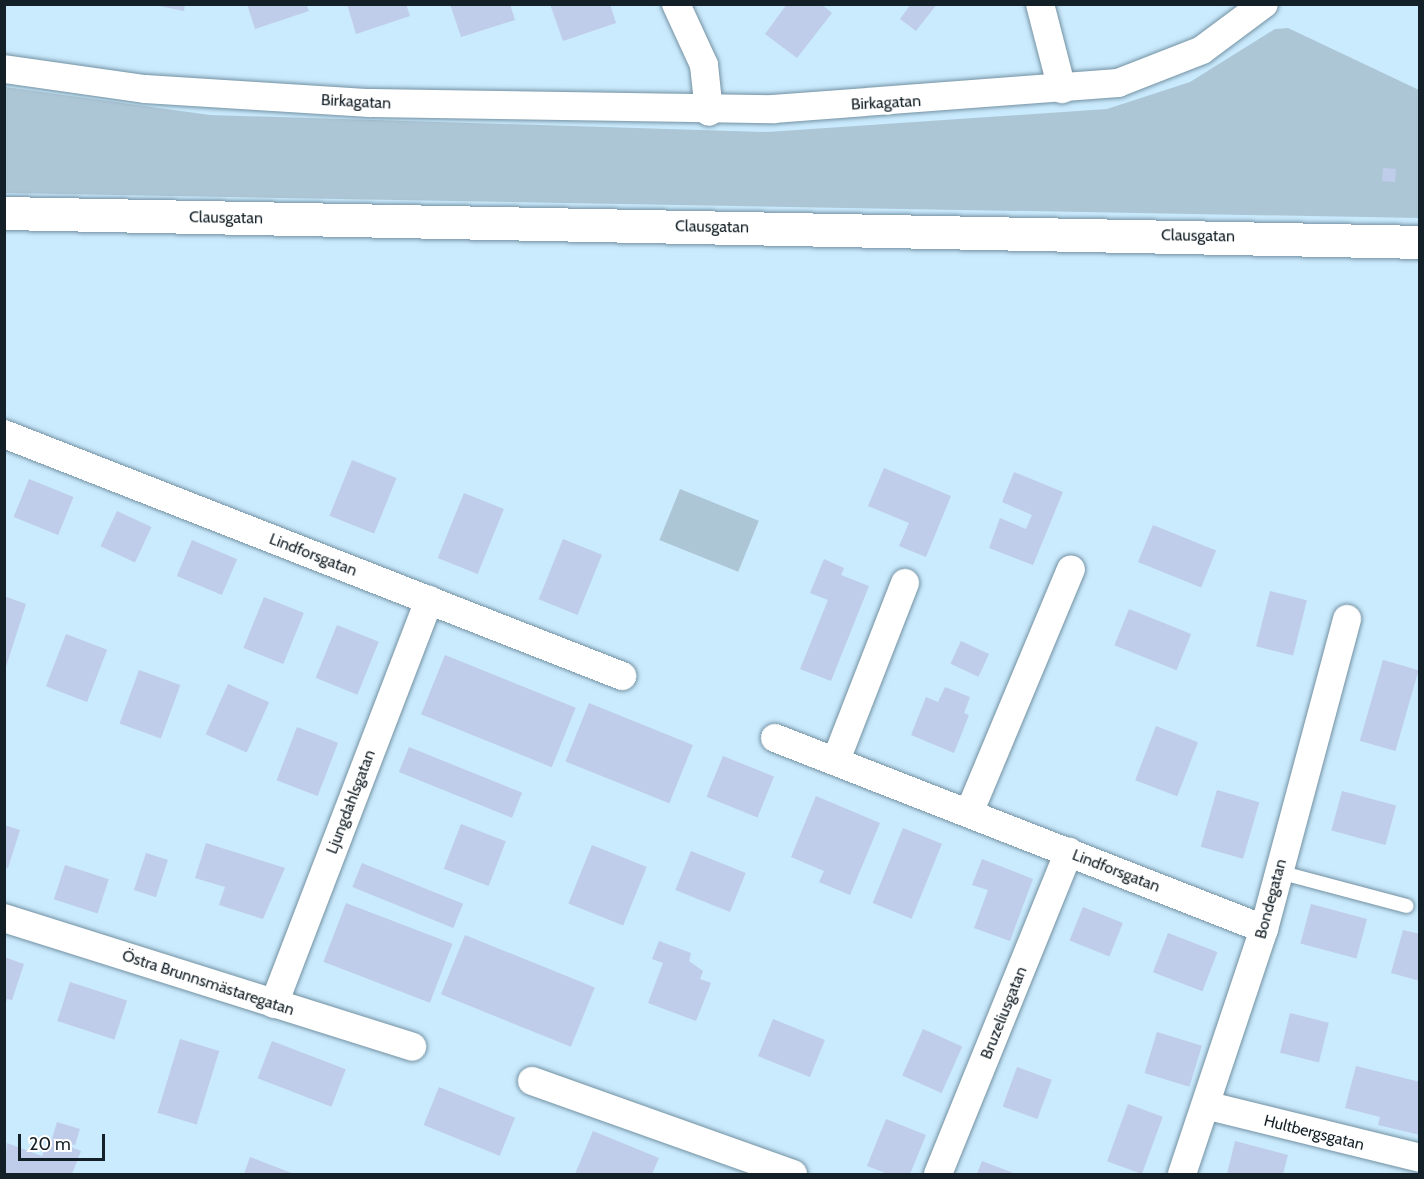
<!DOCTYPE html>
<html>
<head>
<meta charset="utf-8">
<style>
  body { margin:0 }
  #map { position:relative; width:1424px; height:1179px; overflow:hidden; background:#caeafd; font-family:Cabin,sans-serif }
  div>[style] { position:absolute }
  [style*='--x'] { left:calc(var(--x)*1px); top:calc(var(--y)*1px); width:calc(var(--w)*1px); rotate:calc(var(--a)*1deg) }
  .green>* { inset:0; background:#adc6d5; transform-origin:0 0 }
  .building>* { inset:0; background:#bfcdea; transform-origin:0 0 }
  .roads { filter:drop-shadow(0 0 2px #7391a2) drop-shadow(0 0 2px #7391a2) }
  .lane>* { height:14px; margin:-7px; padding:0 7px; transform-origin:7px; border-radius:7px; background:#fff }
  .street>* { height:28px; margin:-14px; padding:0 14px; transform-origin:14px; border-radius:14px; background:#fff }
  .secondary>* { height:33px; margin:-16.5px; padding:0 16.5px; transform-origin:16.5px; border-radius:16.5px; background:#fff }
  span { translate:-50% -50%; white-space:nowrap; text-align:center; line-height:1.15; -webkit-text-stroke:6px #fff; paint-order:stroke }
  .street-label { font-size:16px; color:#142027 }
  .frame { position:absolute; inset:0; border:6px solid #142027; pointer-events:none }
  .scale { position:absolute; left:18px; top:1134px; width:87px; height:27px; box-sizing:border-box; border:3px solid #142027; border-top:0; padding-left:8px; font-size:18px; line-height:21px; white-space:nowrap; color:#142027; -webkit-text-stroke:4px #fff; paint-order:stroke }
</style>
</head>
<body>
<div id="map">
  <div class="green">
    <div style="clip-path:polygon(1288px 28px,1419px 90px,1419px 218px,5px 193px,5px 87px,210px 115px,767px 132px,1107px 109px,1190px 82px,1275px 29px)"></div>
    <div style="left:680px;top:489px;width:85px;height:55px;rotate:22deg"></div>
  </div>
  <div class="building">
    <div style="clip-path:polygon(150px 4px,185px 4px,184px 11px)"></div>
    <div style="clip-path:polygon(247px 4px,306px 4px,309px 11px,255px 29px)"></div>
    <div style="clip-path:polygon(347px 4px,406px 4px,410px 16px,356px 34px)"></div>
    <div style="clip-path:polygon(450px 4px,510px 4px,515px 20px,461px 37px)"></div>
    <div style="clip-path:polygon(550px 4px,610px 4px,616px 23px,563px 41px)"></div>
    <div style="clip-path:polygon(787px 4px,821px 4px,832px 13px,797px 58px,765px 34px)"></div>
    <div style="clip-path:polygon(911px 4px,937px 4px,916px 31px,900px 19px)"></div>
    <div style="left:1383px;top:168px;width:13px;height:13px;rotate:4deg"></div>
    <div style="left:352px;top:460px;width:48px;height:60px;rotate:22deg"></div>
    <div style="clip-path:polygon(884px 468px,951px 496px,926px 557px,899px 546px,909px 523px,868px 506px)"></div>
    <div style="clip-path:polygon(1014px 472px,1063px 492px,1033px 565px,989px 548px,1000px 518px,1026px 529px,1032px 515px,1002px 502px)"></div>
    <div style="left:29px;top:479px;width:48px;height:41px;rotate:22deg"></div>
    <div style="left:464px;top:493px;width:43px;height:70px;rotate:22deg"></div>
    <div style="left:117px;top:511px;width:38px;height:39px;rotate:25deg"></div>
    <div style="left:1153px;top:525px;width:68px;height:40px;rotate:22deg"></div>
    <div style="left:563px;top:539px;width:42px;height:65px;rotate:22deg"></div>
    <div style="left:192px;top:540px;width:49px;height:39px;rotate:23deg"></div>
    <div style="clip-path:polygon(824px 559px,844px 568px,841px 575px,869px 586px,831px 681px,800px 669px,828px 600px,810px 593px)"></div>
    <div style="left:1270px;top:591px;width:38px;height:57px;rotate:14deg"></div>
    <div style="clip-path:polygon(4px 596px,26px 604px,5px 670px,4px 670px)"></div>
    <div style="left:264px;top:597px;width:43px;height:55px;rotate:22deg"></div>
    <div style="left:1129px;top:609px;width:67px;height:39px;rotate:22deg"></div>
    <div style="left:337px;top:625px;width:45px;height:57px;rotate:22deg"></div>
    <div style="left:66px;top:634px;width:44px;height:56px;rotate:21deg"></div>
    <div style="left:961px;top:641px;width:31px;height:25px;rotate:25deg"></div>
    <div style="left:445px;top:655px;width:141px;height:64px;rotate:22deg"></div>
    <div style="left:1383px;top:660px;width:37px;height:84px;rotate:16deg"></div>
    <div style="left:139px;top:670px;width:44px;height:57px;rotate:20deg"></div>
    <div style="left:228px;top:684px;width:45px;height:55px;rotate:24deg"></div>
    <div style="clip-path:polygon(945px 687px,970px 697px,964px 713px,969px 715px,954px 753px,911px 735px,926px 697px,938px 702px)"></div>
    <div style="left:589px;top:703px;width:112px;height:63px;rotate:22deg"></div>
    <div style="left:1156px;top:726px;width:45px;height:58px;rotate:21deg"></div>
    <div style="left:297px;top:727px;width:44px;height:57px;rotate:21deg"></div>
    <div style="left:409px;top:747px;width:122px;height:27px;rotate:22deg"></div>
    <div style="left:723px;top:756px;width:55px;height:44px;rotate:22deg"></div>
    <div style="left:1217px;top:790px;width:44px;height:59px;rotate:16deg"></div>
    <div style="left:1342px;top:791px;width:56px;height:41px;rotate:15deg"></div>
    <div style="clip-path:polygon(816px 796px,880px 823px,850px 895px,819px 882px,824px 871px,791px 857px)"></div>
    <div style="left:461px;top:824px;width:48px;height:48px;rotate:21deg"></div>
    <div style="clip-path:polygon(4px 825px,20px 830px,8px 868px,4px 867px)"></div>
    <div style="left:903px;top:828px;width:42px;height:81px;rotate:22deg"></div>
    <div style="clip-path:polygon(206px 843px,285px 868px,263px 919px,219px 905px,225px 887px,195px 878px)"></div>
    <div style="left:592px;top:845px;width:59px;height:63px;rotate:22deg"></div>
    <div style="left:691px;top:851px;width:59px;height:42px;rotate:22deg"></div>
    <div style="left:146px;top:853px;width:23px;height:39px;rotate:18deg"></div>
    <div style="clip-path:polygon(982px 859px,1033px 879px,1010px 941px,974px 928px,988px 890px,972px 885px)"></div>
    <div style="left:362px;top:863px;width:109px;height:26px;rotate:22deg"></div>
    <div style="left:65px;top:865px;width:46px;height:36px;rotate:18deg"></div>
    <div style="left:346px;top:903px;width:114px;height:63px;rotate:21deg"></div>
    <div style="left:1311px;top:904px;width:58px;height:41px;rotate:15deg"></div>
    <div style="left:1083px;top:907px;width:43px;height:36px;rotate:22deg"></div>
    <div style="clip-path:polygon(1403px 930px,1420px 934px,1420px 981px,1391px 973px)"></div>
    <div style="left:1168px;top:933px;width:53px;height:42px;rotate:21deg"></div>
    <div style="left:465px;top:935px;width:140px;height:64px;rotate:22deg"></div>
    <div style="clip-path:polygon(659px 941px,691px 953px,689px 961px,703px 971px,700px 979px,711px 983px,696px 1021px,648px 1003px,663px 963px,652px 959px)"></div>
    <div style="clip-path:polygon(4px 957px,24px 964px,12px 1000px,7px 999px,5px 1006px)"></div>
    <div style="left:70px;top:982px;width:60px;height:41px;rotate:18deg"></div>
    <div style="left:1290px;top:1013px;width:40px;height:41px;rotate:14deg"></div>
    <div style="left:773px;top:1019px;width:56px;height:40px;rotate:22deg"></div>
    <div style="left:923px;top:1029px;width:43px;height:51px;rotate:24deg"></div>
    <div style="left:1157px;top:1032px;width:47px;height:43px;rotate:17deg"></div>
    <div style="left:180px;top:1039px;width:41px;height:77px;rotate:17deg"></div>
    <div style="left:272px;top:1041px;width:79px;height:40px;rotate:21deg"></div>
    <div style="clip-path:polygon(1356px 1066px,1420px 1082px,1420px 1135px,1378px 1125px,1380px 1117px,1345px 1108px)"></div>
    <div style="left:1017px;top:1067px;width:37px;height:42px;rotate:20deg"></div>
    <div style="left:439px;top:1087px;width:82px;height:41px;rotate:22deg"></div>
    <div style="left:1128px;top:1104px;width:37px;height:61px;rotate:20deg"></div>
    <div style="clip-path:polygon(886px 1119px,926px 1135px,910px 1174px,888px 1174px,867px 1166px)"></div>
    <div style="left:57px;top:1122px;width:24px;height:17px;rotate:17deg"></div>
    <div style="clip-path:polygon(593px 1131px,659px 1158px,652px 1174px,575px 1174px)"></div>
    <div style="clip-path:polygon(49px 1138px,81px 1151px,72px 1174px,4px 1174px,7px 1143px,42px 1156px)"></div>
    <div style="clip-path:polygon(1235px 1141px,1288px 1155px,1283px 1174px,1227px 1174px)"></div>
    <div style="clip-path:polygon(250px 1157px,294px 1174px,244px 1174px)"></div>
    <div style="clip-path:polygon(982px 1161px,1016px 1174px,977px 1174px)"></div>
  </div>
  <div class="roads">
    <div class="lane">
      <div style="--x:1279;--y:872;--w:132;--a:14.9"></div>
    </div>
    <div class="street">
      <div style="--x:676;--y:4;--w:67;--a:65.3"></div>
      <div style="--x:704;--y:65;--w:47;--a:83.9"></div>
      <div style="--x:1040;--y:4;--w:88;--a:75.5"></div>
      <div style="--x:4;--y:69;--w:142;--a:8.1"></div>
      <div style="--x:145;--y:89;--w:225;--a:3.6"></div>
      <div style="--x:370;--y:103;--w:403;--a:0.9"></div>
      <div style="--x:773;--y:109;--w:346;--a:-4.3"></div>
      <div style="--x:1118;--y:83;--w:90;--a:-21.4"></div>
      <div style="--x:1202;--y:50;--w:77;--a:-36.6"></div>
      <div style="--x:4;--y:434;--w:664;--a:21.38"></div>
      <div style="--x:775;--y:738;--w:525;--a:21.34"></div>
      <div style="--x:836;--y:760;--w:190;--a:-68.7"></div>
      <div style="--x:969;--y:813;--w:264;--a:-67.3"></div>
      <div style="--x:4;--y:918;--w:428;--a:17.5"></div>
      <div style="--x:274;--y:1004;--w:433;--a:-69"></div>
      <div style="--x:532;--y:1081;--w:277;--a:19.6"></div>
      <div style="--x:1209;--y:1106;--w:217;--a:13.8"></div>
      <div style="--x:938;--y:1174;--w:348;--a:-67.9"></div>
      <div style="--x:1182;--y:1174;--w:258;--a:-71.5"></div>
      <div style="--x:1264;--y:929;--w:321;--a:-75"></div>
    </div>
    <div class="secondary">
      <div style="--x:4;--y:213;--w:1416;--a:1.17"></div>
    </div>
  </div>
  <div class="street-label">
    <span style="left:356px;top:102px;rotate:3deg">Birkagatan</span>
    <span style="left:886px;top:103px;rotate:-3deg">Birkagatan</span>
    <span style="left:226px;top:218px;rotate:1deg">Clausgatan</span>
    <span style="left:712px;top:227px;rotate:1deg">Clausgatan</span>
    <span style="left:1198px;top:236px;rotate:1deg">Clausgatan</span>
    <span style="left:313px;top:555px;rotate:21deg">Lindforsgatan</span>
    <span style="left:351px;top:802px;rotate:-69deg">Ljungdahlsgatan</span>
    <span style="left:1116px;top:871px;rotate:21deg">Lindforsgatan</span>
    <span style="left:1271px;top:899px;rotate:-75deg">Bondegatan</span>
    <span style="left:208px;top:983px;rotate:18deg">Östra Brunnsmästaregatan</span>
    <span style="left:1004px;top:1013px;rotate:-68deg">Bruzeliusgatan</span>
    <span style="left:1314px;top:1133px;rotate:14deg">Hultbergsgatan</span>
  </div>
  <div class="frame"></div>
  <div class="scale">20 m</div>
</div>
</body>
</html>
